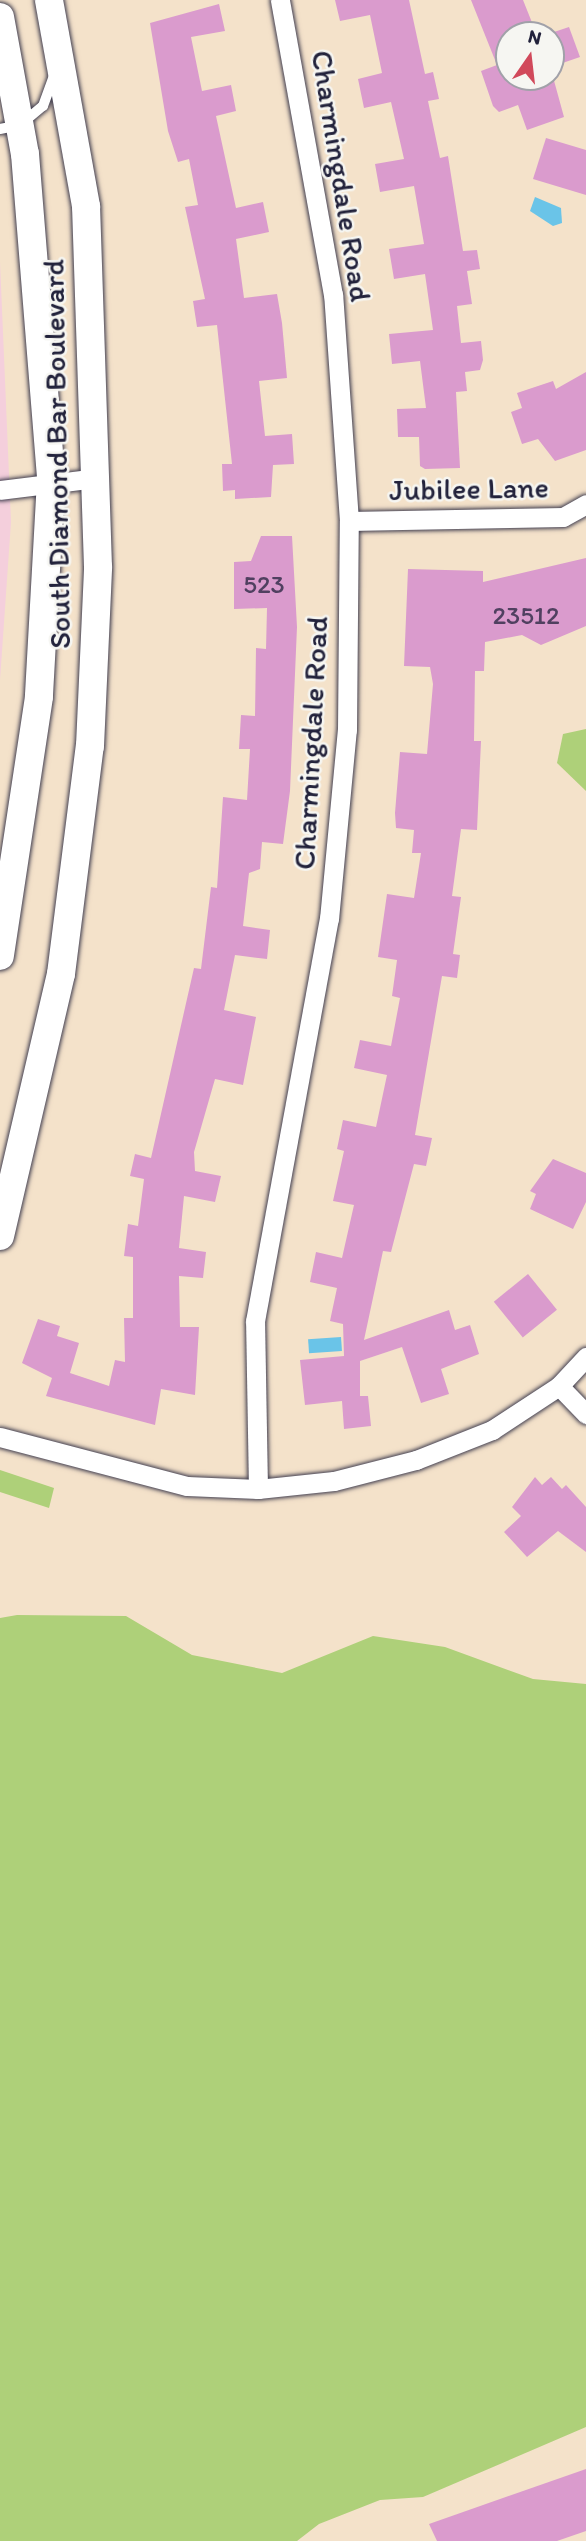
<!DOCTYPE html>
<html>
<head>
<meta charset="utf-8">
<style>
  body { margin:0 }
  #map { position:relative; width:586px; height:2541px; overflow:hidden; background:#f4e2ca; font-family:Itim,sans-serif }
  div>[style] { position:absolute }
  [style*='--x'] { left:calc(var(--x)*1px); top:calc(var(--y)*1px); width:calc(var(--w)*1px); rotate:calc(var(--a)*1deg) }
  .built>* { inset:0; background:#f4cfdc }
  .green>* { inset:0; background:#aed079 }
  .water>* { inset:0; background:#6ac4e8; transform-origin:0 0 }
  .building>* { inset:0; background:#da9bcd; transform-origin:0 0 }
  .roads { filter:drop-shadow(0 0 2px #423f50) drop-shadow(0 0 2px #423f50) }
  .lane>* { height:10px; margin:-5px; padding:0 5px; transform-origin:5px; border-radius:5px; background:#fff }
  .street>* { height:19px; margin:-9.5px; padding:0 9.5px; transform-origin:9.5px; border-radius:9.5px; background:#fff }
  .secondary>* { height:28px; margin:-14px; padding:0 14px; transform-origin:14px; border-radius:14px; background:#fff }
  span { translate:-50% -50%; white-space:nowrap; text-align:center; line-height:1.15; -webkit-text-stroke:5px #f6f6f2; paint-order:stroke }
  .number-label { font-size:26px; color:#504060 }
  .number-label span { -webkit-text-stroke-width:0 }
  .street-label { font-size:30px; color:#22223b }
  .north { position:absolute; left:495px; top:21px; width:70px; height:70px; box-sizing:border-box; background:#f6f6f2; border:2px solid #a1a1a9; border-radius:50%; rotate:14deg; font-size:19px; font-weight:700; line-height:28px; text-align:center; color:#22223b }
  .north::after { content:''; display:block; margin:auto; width:24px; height:32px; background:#d1495b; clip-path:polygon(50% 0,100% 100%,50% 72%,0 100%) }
</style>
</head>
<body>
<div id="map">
  <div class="built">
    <div style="clip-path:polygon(0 262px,11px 522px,0 680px)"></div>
  </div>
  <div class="green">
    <div style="clip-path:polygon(586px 729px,586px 791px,557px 763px,563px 734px)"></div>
    <div style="clip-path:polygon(0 1470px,54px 1488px,49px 1508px,0 1492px)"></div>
    <div style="clip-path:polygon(17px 1615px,126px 1616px,192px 1655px,282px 1673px,373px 1636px,445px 1647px,533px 1679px,586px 1684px,586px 2427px,423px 2497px,380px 2500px,319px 2524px,297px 2541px,0 2541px,0 1618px)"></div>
  </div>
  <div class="water">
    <div style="clip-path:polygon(535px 197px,561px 208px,562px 223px,553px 226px,530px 211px)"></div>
    <div style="left:341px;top:1337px;width:14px;height:33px;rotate:86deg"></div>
  </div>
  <div class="building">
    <div style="clip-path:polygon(335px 0,409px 0,425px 74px,433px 72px,439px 99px,428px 101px,440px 158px,448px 156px,463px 251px,477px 250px,480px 269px,467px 271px,472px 304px,457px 306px,461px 343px,481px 341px,483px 360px,480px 370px,465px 372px,467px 391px,456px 392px,460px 468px,425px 469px,420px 466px,419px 437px,398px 437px,397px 409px,426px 408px,420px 361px,392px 364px,389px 334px,433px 330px,425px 274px,394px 279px,389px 249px,424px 244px,414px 186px,380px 192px,375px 164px,404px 159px,391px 102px,364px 108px,358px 79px,382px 73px,370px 15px,340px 21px)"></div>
    <div style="clip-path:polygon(471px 0,523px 0,537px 35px,509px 35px,509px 77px,553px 77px,564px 117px,527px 130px,518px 105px,499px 112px,493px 106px,481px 71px,497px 65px)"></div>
    <div style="clip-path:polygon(219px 4px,225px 31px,191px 37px,202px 91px,231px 85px,236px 111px,216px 116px,236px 208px,263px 202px,269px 232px,236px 239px,244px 298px,277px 294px,282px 323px,287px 378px,259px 381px,265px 436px,292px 434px,294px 464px,273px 465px,271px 497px,235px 499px,235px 490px,223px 491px,222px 464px,232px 464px,217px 325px,197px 327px,193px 301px,205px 299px,185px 207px,198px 205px,189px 159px,178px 162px,168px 131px,150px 23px)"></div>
    <div style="clip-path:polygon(569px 27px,580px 57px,551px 67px,551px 33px)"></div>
    <div style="clip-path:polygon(546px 138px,586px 150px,586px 195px,533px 179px)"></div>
    <div style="clip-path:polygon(586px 372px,586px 450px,555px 461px,538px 439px,522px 444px,511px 412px,522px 408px,517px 393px,553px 381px,556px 389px)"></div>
    <div style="clip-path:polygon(261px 536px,292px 536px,297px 627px,290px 791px,283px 844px,262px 842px,260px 869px,249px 873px,243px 926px,270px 930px,267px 959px,235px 955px,224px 1010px,256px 1017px,243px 1085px,215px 1079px,194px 1152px,195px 1171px,221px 1176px,215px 1202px,184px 1196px,179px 1248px,206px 1252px,203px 1278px,179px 1276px,180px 1327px,199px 1327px,195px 1395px,161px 1389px,155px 1425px,46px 1396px,52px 1378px,22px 1363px,38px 1319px,60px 1326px,57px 1336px,79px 1343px,70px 1373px,109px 1386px,115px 1360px,125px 1362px,124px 1318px,133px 1318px,133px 1257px,124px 1256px,128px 1224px,138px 1226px,144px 1179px,130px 1176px,135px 1154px,151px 1158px,194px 968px,201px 969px,211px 887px,217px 888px,223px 797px,247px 800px,250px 749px,239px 749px,241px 715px,255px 716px,256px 648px,266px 649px,267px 608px,234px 609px,234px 562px,251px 561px)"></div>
    <div style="clip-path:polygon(586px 558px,586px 626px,541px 645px,522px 635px,485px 642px,484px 671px,475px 671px,474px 741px,481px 741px,477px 830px,461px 829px,452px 896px,461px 897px,453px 954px,460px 955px,457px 978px,442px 976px,415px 1135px,432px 1138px,426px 1166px,414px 1164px,391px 1252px,383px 1251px,364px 1340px,449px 1310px,455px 1330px,470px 1325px,479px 1354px,441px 1369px,449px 1394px,421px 1403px,402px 1347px,360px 1361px,360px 1396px,368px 1396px,371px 1426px,344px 1429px,342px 1401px,305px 1405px,300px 1360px,344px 1356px,343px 1324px,330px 1321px,337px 1288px,310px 1282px,316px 1252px,342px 1258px,354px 1205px,333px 1201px,344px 1151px,337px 1149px,343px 1120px,376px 1127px,387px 1075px,354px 1068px,360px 1040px,391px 1046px,400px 998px,392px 996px,397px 960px,378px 957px,387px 894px,414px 898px,421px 853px,412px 853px,414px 830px,396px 828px,395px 813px,400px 752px,427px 754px,433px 684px,430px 667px,404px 666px,408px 569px,483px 571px,483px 582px)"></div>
    <div style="clip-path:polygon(553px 1159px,586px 1173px,586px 1202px,573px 1229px,530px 1209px,536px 1194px,530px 1191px)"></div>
    <div style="left:528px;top:1274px;width:46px;height:44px;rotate:51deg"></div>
    <div style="clip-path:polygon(535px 1477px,542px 1485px,551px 1477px,562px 1489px,566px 1485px,586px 1507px,586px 1552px,558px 1531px,527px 1557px,504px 1532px,521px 1516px,512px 1507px)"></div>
    <div style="clip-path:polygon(586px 2469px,586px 2531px,557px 2541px,437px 2541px,429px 2524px)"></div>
  </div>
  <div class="roads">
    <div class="lane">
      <div style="--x:0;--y:129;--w:20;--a:-11"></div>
      <div style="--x:20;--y:125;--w:30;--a:-40"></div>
      <div style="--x:43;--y:106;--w:33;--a:-70"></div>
    </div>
    <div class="street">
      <div style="--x:0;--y:490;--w:97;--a:-7.1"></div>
      <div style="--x:349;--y:521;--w:214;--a:-1.1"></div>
      <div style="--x:563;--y:517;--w:26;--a:-29"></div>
      <div style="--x:559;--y:1386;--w:39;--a:46"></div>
      <div style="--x:0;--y:1437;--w:193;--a:14.7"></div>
      <div style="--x:187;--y:1486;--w:71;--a:2.4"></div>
      <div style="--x:258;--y:1489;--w:76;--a:-6"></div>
      <div style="--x:334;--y:1481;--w:85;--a:-14.4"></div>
      <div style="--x:416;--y:1460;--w:82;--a:-21.5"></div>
      <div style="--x:492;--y:1430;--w:80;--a:-33.3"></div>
      <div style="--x:559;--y:1386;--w:40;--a:-47"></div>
      <div style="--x:258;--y:1489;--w:168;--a:-91"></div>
      <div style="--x:255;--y:1321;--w:409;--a:-79.6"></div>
      <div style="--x:329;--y:919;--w:190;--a:-84.6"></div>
      <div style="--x:347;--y:730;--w:209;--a:-89.5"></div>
      <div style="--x:349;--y:521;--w:227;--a:-94"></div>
      <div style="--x:333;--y:295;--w:300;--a:-100.2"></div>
    </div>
    <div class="secondary">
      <div style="--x:0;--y:17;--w:139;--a:79.7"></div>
      <div style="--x:25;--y:154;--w:327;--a:85.4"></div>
      <div style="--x:51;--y:480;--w:217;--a:93.2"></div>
      <div style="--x:39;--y:697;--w:262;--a:98.6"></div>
      <div style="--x:0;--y:1236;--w:269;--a:-76.9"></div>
      <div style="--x:61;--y:974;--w:230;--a:-82.8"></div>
      <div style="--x:90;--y:746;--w:179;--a:-87.4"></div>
      <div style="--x:98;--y:567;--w:361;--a:-91.9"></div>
      <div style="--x:86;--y:206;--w:209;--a:-100.2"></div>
    </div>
  </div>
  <div class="number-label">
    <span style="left:264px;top:585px">523</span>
    <span style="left:526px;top:616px">23512</span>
  </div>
  <div class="street-label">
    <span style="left:341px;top:176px;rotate:81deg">Charmingdale Road</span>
    <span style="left:57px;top:454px;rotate:-91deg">South Diamond Bar Boulevard</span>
    <span style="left:469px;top:489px;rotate:-1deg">Jubilee Lane</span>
    <span style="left:311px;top:743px;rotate:-87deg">Charmingdale Road</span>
  </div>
  <div class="north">N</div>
</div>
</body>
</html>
